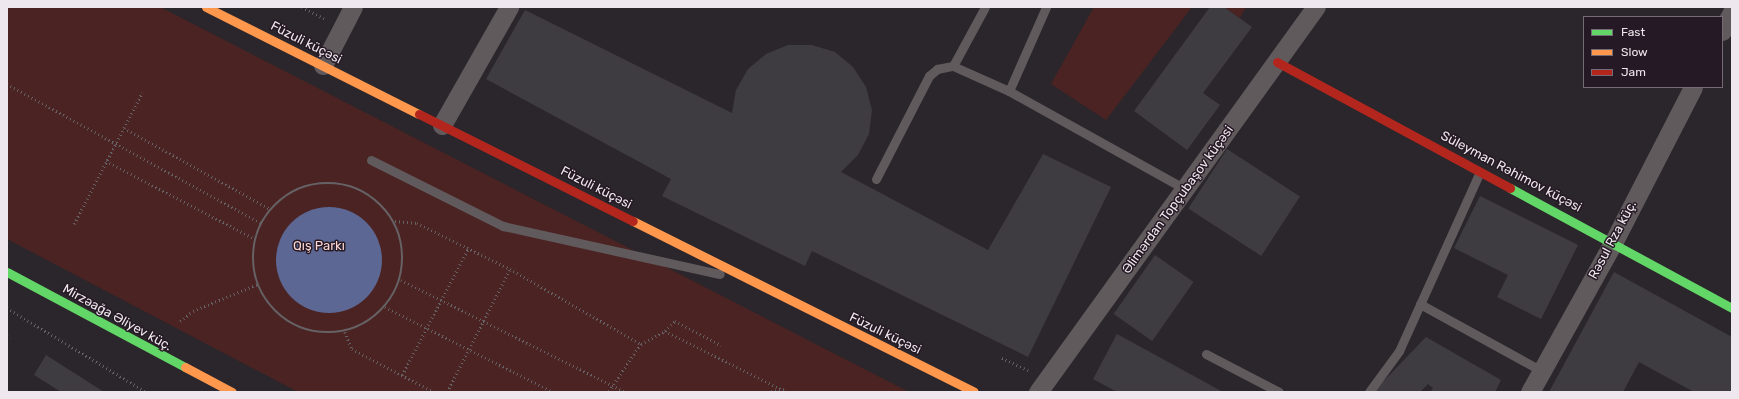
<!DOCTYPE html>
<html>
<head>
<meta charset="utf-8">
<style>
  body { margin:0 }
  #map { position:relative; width:1739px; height:399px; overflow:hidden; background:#2b262b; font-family:Rubik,sans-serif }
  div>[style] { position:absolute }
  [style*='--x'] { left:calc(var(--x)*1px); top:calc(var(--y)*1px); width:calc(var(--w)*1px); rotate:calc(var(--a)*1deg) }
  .green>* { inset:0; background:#4b2323 }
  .water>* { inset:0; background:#5d6793 }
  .round { border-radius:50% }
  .building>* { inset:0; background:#3f3c41; transform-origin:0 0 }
  .path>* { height:2.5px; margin-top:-1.25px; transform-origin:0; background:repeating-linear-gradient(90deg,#666164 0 1px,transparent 0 4px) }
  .path>.ring { margin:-1.25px; padding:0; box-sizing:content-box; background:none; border:2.5px solid #666164; border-radius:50% }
  .lane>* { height:9px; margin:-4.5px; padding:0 4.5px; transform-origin:4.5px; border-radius:4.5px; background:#615a5d }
  .street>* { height:19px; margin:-9.5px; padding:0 9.5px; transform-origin:9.5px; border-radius:9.5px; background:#615a5d }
  .fast>* { height:9px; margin:-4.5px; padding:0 4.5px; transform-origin:4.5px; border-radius:4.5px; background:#63d668 }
  .slow>* { height:9px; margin:-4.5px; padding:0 4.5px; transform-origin:4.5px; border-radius:4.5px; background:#ff974d }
  .jam>* { height:9px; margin:-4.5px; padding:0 4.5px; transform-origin:4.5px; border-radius:4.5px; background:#b3261e }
  span { translate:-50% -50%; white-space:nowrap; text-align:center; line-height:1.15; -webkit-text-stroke:3px #241924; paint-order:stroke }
  .street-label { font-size:13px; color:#efe7ee }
  .park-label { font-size:13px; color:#fbd5d3 }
  .frame { position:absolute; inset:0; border:8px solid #efe7ee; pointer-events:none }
  .legend { position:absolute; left:1583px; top:16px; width:140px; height:72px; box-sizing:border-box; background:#241924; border:1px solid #756b75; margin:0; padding:5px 7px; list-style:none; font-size:12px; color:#efe7ee }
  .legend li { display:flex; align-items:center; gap:8px; height:20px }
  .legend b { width:20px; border:1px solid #756b75 }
</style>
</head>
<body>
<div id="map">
  <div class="green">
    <div style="clip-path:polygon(7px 7px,160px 7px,909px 392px,298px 392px,7px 239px)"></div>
    <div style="clip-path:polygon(1094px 7px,1192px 7px,1106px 120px,1051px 84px)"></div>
    <div style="clip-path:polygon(1224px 7px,1246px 7px,1240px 18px)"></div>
  </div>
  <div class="water">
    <div class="round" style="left:276px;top:207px;width:106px;height:106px"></div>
  </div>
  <div class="building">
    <div style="clip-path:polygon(1210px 7px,1224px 7px,1252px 27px,1203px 93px,1220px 105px,1187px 150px,1134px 111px)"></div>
    <div style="clip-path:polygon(525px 10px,732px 113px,736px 90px,748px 69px,766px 54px,788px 45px,812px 45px,835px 52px,853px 67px,866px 87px,872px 110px,869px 134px,858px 155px,841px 172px,988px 250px,1043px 154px,1111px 187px,1028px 357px,812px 251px,805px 266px,662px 196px,671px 179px,486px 79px)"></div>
    <div style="left:1227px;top:149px;width:87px;height:71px;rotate:33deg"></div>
    <div style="clip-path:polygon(1480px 196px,1578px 245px,1541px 319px,1497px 297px,1508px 275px,1454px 248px)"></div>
    <div style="left:1155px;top:255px;width:47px;height:72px;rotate:35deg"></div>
    <div style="clip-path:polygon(1614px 272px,1732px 337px,1732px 392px,1694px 392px,1639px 362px,1623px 392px,1549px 392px)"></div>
    <div style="clip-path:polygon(1117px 334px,1223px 392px,1117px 392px,1093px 379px)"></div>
    <div style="clip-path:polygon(1426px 337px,1501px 380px,1495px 392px,1430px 392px,1433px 388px,1428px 384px,1420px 392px,1373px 392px)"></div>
    <div style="clip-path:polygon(46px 355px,104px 392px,61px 392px,34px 375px)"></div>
  </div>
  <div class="path">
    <div style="--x:302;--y:7;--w:25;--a:27"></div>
    <div style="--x:7;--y:84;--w:290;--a:28.7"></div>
    <div style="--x:124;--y:128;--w:167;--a:29"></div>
    <div style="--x:106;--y:161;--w:168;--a:27.6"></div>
    <div class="ring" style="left:253px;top:183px;width:147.5px;height:147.5px"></div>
    <div style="--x:395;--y:221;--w:22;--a:5"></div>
    <div style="--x:417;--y:223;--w:104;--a:26.3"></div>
    <div style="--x:510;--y:269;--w:151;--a:29.8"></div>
    <div style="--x:641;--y:344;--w:58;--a:123.7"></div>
    <div style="--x:74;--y:224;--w:148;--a:-62.6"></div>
    <div style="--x:401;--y:280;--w:251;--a:26.5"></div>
    <div style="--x:385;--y:307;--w:188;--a:26.8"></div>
    <div style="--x:7;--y:308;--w:162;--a:31.1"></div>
    <div style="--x:180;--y:321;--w:16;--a:-38"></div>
    <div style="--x:193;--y:311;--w:70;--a:-22.6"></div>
    <div style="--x:665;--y:331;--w:14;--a:-45"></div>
    <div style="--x:675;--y:321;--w:52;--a:27.6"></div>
    <div style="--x:345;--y:332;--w:18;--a:68"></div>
    <div style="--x:352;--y:349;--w:93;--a:27.7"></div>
    <div style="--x:7;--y:336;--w:4;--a:34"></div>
    <div style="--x:641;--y:344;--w:27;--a:-28"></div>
    <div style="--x:665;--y:331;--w:136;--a:26.6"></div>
    <div style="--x:1002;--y:358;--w:29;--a:25"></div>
    <div style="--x:402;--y:375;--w:142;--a:-62.4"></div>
    <div style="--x:447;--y:392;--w:138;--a:-62.9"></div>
    <div style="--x:767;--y:392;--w:19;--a:-9"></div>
  </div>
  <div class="lane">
    <div style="--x:953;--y:66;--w:67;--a:-61.5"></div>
    <div style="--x:1009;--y:91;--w:92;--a:-66.2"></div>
    <div style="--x:371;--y:160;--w:148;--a:26.6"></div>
    <div style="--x:503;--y:226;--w:222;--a:12.5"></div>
    <div style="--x:876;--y:179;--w:116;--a:-62.8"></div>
    <div style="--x:929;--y:76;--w:11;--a:-41"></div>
    <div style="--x:937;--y:69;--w:16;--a:-11"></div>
    <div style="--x:953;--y:66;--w:61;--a:24.1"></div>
    <div style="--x:1009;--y:91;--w:201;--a:29.1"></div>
    <div style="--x:1420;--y:304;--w:139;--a:28.8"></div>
    <div style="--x:1206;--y:354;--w:82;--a:27.5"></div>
    <div style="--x:1369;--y:392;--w:51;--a:-53.8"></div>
    <div style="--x:1399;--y:351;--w:196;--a:-65.7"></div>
  </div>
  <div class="street">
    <div style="--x:1722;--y:31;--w:21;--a:-62"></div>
    <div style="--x:323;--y:65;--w:65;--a:-62.7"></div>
    <div style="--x:442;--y:125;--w:136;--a:-60.4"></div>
    <div style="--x:1038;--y:392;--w:475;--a:-54.2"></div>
    <div style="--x:1530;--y:392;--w:173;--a:-60.9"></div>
    <div style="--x:1614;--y:241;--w:173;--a:-62.8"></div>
  </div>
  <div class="fast">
    <div style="--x:1510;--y:188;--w:252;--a:28.4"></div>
    <div style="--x:7;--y:272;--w:202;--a:28.1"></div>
  </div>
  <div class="slow">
    <div style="--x:206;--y:7;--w:238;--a:26.7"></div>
    <div style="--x:633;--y:221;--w:381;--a:26.6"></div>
    <div style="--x:185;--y:367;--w:53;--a:28"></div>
  </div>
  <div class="jam">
    <div style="--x:1277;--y:62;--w:265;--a:28.4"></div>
    <div style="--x:419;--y:114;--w:239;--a:26.6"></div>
  </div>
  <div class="street-label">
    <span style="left:306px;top:43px;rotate:27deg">Füzuli küçəsi</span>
    <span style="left:1511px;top:172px;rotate:28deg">Süleyman Rəhimov küçəsi</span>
    <span style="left:596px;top:188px;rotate:27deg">Füzuli küçəsi</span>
    <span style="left:1178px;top:200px;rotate:-54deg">Əlimərdan Topçubaşov küçəsi</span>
    <span style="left:1613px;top:240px;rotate:-62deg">Rəsul Rza küç.</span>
    <span style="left:117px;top:318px;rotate:29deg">Mirzəağa Əliyev küç.</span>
    <span style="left:885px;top:334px;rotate:26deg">Füzuli küçəsi</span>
  </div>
  <div class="park-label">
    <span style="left:319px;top:246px">Qış Parkı</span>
  </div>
  <div class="frame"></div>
  <ul class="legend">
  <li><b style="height:5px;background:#63d668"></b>Fast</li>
  <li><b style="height:5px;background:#ff974d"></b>Slow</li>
  <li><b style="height:5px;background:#b3261e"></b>Jam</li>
  </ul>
</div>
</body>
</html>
